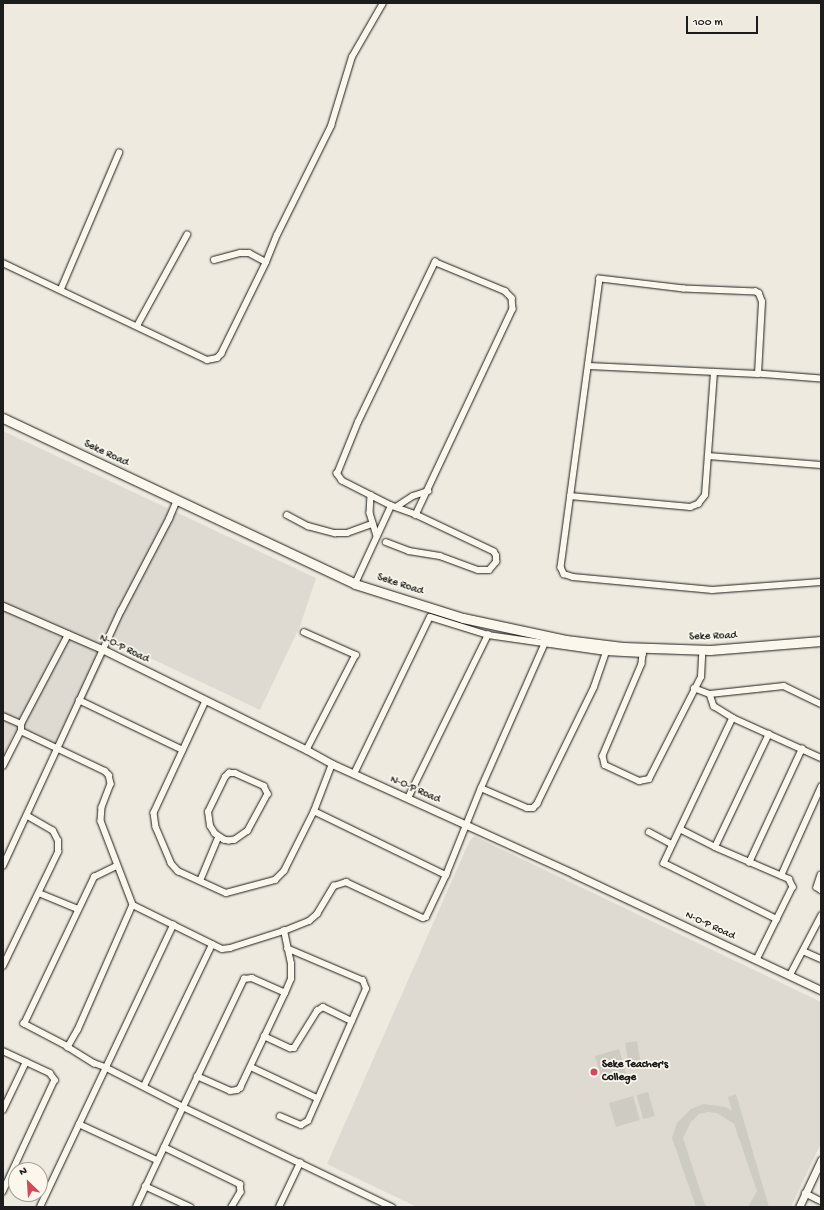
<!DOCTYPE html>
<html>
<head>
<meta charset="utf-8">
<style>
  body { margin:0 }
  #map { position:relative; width:824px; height:1210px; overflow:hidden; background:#eeeadf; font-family:"Gochi Hand",sans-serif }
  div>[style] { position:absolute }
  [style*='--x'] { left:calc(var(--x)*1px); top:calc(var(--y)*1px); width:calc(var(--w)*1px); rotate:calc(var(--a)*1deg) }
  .built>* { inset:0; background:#dedad1 }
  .green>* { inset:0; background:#ceccc2; transform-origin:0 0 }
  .roads { filter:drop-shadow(0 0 1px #1c1c1c) drop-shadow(0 0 1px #1c1c1c) }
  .minor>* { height:5.5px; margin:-2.75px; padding:0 2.75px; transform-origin:2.75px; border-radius:2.75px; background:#fbf7ec }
  .tertiary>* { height:7px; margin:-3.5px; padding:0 3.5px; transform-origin:3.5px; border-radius:3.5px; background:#fbf7ec }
  .primary>* { height:9px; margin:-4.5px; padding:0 4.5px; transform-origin:4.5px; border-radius:4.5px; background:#fbf7ec }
  .dots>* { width:11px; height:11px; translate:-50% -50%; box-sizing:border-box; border:2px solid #fbf7ec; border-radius:50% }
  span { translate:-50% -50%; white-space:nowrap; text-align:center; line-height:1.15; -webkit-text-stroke:3.5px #fbf7ec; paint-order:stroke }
  .street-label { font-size:11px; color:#1c1c1c }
  .poi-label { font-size:11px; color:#1c1c1c; font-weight:700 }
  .left { translate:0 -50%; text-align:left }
  .frame { position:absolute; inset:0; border:4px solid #1c1c1c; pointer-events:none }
  .north { position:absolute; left:8px; top:1162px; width:40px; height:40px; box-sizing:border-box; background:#fbf7ec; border:1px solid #a29f99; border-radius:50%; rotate:335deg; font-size:11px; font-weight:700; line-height:16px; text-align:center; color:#1c1c1c }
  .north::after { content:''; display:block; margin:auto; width:14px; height:18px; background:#d1495b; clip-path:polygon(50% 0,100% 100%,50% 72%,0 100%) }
  .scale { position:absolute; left:686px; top:16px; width:72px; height:18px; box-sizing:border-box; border:2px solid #1c1c1c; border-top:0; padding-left:5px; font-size:12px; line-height:14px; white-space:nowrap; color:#1c1c1c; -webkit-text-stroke:3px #fbf7ec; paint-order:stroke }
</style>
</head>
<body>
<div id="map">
  <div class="built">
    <div style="clip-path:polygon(3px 431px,316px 578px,300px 626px,260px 710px,114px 641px,58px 753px,14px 733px,3px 757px)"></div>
    <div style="clip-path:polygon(474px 836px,821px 1002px,821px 1143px,791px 1207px,417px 1207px,327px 1164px,469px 842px)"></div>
  </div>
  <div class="green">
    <div style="left:637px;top:1041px;width:25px;height:12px;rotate:81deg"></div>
    <div style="left:619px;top:1049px;width:26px;height:25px;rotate:74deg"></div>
    <div style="left:648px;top:1092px;width:25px;height:12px;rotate:74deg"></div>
    <div style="clip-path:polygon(736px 1094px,769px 1207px,748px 1207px,757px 1191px,734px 1124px,717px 1113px,708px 1112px,699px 1114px,691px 1122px,683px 1138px,704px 1202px,707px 1207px,696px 1207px,672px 1138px,677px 1123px,691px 1109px,703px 1104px,726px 1107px,732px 1111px,728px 1097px)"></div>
    <div style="left:633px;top:1096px;width:25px;height:25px;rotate:74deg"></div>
  </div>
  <div class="roads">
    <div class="minor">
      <div style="--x:214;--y:260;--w:27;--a:-15"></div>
      <div style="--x:240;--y:253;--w:9;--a:0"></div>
      <div style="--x:249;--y:253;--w:19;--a:28"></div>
      <div style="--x:3;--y:263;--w:226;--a:25.4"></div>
      <div style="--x:207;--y:360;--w:10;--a:-11"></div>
      <div style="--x:217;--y:358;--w:6;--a:-45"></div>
      <div style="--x:221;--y:354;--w:102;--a:-63.9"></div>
      <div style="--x:266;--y:262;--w:29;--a:-68"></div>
      <div style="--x:277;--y:235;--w:122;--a:-63.6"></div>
      <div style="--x:331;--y:126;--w:72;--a:-73.1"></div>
      <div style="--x:352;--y:57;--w:62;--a:-60.1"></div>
      <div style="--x:61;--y:289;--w:148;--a:-66.9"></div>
      <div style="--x:137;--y:326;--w:104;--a:-61.2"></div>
      <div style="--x:589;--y:366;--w:169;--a:2.7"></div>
      <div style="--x:821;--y:379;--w:63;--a:-175.5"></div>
      <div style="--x:758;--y:374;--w:72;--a:-86.8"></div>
      <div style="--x:762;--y:302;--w:9;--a:-111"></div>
      <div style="--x:759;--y:294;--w:4;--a:-146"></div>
      <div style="--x:756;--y:292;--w:72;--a:-177.6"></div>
      <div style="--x:684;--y:289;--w:85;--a:-173.2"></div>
      <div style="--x:600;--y:279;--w:291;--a:97.7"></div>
      <div style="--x:561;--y:567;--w:8;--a:67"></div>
      <div style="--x:564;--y:574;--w:9;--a:18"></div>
      <div style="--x:573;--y:577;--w:140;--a:5.3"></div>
      <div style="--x:712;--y:590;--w:109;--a:-4.2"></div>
      <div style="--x:708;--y:456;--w:113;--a:4.6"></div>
      <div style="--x:371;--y:495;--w:18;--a:93"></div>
      <div style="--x:370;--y:513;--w:24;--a:73"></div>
      <div style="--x:570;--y:496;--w:121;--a:5.2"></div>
      <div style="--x:690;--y:507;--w:9;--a:-21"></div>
      <div style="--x:698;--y:504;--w:11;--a:-52"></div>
      <div style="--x:705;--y:495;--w:123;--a:-85.8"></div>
      <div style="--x:396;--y:507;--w:20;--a:-33"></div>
      <div style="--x:413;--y:496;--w:16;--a:-18"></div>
      <div style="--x:287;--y:515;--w:24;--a:28"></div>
      <div style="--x:308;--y:526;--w:28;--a:15"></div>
      <div style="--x:335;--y:533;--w:12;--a:0"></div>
      <div style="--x:347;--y:533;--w:27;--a:-20"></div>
      <div style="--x:386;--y:542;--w:25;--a:21"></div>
      <div style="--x:409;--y:551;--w:31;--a:9"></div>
      <div style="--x:440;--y:556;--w:40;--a:20.2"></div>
      <div style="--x:478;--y:570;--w:11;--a:0"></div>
      <div style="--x:489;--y:570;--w:11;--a:-49"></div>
      <div style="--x:496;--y:562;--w:6;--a:-90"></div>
      <div style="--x:496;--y:556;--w:4;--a:-117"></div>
      <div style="--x:494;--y:552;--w:86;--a:-154.6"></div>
      <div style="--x:416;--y:515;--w:27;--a:-160"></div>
      <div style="--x:391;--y:506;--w:55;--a:-153"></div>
      <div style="--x:342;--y:481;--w:9;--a:-126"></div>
      <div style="--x:337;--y:474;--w:56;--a:-68"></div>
      <div style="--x:358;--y:422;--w:178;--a:-64.3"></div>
      <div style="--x:435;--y:262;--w:76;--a:22.5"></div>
      <div style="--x:505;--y:291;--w:10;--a:45"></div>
      <div style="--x:512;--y:298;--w:11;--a:85"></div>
      <div style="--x:513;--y:309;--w:228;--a:115.2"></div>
      <div style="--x:355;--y:584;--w:86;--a:-65.2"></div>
      <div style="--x:304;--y:632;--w:57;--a:23.9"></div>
      <div style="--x:356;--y:655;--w:107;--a:117.3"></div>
      <div style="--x:694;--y:688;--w:17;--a:21"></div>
      <div style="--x:710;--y:694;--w:13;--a:72"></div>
      <div style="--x:714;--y:706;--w:22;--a:32"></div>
      <div style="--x:733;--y:718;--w:97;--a:24.4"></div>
      <div style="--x:710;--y:694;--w:74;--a:-6.2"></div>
      <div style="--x:784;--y:686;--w:41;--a:25.9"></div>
      <div style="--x:79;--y:700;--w:115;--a:25.7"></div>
      <div style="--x:206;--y:701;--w:123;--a:114.9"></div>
      <div style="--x:154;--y:813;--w:14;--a:82"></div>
      <div style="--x:156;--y:827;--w:39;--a:67"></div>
      <div style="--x:171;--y:863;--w:11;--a:49"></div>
      <div style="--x:178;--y:871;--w:53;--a:24.6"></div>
      <div style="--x:226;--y:893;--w:51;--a:-14.9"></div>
      <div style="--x:275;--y:880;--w:13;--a:-45"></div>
      <div style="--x:284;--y:871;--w:67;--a:-63.4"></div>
      <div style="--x:314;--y:811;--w:50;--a:-69"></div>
      <div style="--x:3;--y:716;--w:20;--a:24"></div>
      <div style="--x:733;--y:718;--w:161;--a:115.4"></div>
      <div style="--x:664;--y:863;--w:126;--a:26.4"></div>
      <div style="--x:21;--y:731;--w:93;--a:25.5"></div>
      <div style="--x:105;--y:771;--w:6;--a:45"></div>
      <div style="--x:109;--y:775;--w:9;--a:77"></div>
      <div style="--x:111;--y:784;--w:25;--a:111"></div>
      <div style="--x:102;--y:807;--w:14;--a:94"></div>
      <div style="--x:101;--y:821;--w:90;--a:69.1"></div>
      <div style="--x:133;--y:905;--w:137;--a:113.7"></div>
      <div style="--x:78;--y:1030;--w:20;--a:120"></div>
      <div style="--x:68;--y:1047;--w:31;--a:32"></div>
      <div style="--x:94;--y:1063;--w:12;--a:20"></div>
      <div style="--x:105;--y:1067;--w:88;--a:27.1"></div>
      <div style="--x:183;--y:1107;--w:142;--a:-64.5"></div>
      <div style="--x:244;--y:979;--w:8;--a:-7"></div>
      <div style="--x:252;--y:978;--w:36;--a:24"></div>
      <div style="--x:285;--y:993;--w:15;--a:-67"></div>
      <div style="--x:291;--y:979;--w:15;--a:-90"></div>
      <div style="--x:291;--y:964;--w:34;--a:-102"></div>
      <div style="--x:3;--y:766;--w:39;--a:-63"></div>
      <div style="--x:21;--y:731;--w:7;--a:-90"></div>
      <div style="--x:21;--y:724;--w:101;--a:-62.2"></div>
      <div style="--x:229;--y:773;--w:6;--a:0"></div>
      <div style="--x:235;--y:773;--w:32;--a:24"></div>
      <div style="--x:264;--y:786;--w:9;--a:63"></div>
      <div style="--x:268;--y:794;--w:42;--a:118.4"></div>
      <div style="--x:248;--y:831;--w:16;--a:145"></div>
      <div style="--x:235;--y:840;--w:6;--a:171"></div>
      <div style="--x:229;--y:841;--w:5;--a:-169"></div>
      <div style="--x:224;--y:840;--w:11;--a:-146"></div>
      <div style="--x:215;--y:834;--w:9;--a:-122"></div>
      <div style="--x:210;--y:826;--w:14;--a:-98"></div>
      <div style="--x:208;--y:812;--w:39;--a:-64"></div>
      <div style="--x:225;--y:777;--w:6;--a:-45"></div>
      <div style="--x:354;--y:774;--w:174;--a:-64.2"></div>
      <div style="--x:430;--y:617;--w:61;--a:17.2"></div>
      <div style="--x:488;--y:635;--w:119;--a:8.2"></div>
      <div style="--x:606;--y:652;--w:37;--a:3"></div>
      <div style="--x:643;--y:654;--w:10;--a:96"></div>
      <div style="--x:642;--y:664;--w:100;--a:113"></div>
      <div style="--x:603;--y:756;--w:9;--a:77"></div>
      <div style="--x:605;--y:765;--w:38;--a:25"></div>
      <div style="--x:639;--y:781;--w:10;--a:-11"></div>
      <div style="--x:649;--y:779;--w:114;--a:-63"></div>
      <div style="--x:701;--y:677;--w:21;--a:-87"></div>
      <div style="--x:481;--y:788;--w:50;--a:23.5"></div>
      <div style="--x:527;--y:808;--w:6;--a:0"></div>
      <div style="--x:533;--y:808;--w:6;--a:-45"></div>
      <div style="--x:537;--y:804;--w:130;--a:-64"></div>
      <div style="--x:594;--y:687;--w:37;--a:-71"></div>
      <div style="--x:408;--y:798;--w:182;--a:-63.9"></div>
      <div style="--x:314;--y:811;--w:147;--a:25.9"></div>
      <div style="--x:680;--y:829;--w:39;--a:27"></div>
      <div style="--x:715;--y:847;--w:81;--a:23.4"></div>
      <div style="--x:789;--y:879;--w:9;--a:63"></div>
      <div style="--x:793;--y:887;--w:81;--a:116.3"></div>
      <div style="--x:649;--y:832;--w:26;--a:28"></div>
      <div style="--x:715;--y:847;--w:125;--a:-64.5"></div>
      <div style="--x:749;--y:863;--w:126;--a:-65.1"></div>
      <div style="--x:3;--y:866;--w:281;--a:-65.2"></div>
      <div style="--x:121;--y:611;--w:104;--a:-62.4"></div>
      <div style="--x:169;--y:519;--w:21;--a:-67"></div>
      <div style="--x:821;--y:875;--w:13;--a:108"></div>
      <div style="--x:817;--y:887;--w:5;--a:37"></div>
      <div style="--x:781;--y:876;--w:98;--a:-65.8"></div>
      <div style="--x:200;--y:881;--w:47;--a:-67.3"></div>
      <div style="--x:39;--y:893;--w:42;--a:22.3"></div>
      <div style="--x:133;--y:905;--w:99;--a:26.3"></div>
      <div style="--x:222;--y:949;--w:8;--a:-7"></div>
      <div style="--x:230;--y:948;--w:57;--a:-17.5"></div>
      <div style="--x:284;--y:931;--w:27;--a:-22"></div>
      <div style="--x:309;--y:921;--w:11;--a:-41"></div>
      <div style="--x:317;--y:914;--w:33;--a:-59"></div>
      <div style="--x:334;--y:886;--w:13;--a:-18"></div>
      <div style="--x:346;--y:882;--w:85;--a:25.1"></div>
      <div style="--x:423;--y:918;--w:3;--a:-18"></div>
      <div style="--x:426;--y:917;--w:47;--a:-64.5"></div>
      <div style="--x:446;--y:875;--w:94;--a:-68.1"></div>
      <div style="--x:481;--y:788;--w:158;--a:-66.2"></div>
      <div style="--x:803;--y:951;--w:20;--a:24"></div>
      <div style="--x:3;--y:966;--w:127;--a:-64.2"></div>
      <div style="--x:58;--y:852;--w:11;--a:-90"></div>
      <div style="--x:58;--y:841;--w:11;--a:-117"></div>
      <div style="--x:53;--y:831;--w:30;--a:-150"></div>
      <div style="--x:790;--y:975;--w:67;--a:-62.3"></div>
      <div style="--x:264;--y:1036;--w:29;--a:25"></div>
      <div style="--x:290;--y:1048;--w:4;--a:0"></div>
      <div style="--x:294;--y:1048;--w:44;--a:-58.1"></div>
      <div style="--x:317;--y:1011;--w:7;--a:-34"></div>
      <div style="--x:323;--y:1007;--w:32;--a:26"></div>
      <div style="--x:68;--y:1047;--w:50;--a:-152.4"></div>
      <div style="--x:24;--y:1024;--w:163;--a:-64.5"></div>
      <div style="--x:94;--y:877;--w:25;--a:-26"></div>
      <div style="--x:3;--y:1051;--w:52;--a:25.1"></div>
      <div style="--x:50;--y:1073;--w:9;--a:54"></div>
      <div style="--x:55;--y:1080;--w:123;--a:114.9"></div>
      <div style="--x:251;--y:1067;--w:73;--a:25.2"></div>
      <div style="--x:197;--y:1076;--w:36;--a:24"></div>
      <div style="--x:230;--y:1091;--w:7;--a:-8"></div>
      <div style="--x:237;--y:1090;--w:4;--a:-34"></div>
      <div style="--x:240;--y:1088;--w:105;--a:-64.7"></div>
      <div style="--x:144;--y:1086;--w:157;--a:-64.3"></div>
      <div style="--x:3;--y:1110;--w:53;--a:-64.4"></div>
      <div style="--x:280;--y:1116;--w:23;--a:23"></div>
      <div style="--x:301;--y:1125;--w:8;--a:-30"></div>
      <div style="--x:308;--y:1121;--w:144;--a:-66.3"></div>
      <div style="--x:366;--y:989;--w:9;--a:-111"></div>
      <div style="--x:363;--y:981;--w:82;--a:-156.9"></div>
      <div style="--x:79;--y:1124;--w:86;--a:24.8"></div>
      <div style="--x:164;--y:1147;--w:85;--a:26"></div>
      <div style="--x:240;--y:1184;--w:8;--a:83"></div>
      <div style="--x:241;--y:1192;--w:17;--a:121"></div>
      <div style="--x:145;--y:1186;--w:50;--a:25"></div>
      <div style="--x:805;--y:1193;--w:18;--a:27"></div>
      <div style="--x:40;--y:1207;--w:312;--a:-64.7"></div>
      <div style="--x:136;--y:1207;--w:110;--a:-64.8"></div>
      <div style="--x:183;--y:1107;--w:232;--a:25.6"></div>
      <div style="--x:279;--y:1207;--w:49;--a:-64.5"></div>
    </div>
    <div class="tertiary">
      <div style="--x:3;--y:606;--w:110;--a:23.5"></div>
      <div style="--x:104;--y:650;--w:226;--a:26.2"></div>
      <div style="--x:307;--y:750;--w:29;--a:29"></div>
      <div style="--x:332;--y:764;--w:266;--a:24.4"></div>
      <div style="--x:574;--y:874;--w:273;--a:25.2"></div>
      <div style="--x:799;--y:1207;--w:52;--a:-64.9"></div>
    </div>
    <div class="primary">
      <div style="--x:3;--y:418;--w:389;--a:25.2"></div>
      <div style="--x:355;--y:584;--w:113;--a:17.5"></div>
      <div style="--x:463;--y:618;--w:105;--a:12.1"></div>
      <div style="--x:566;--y:640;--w:57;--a:7"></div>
      <div style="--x:623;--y:647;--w:87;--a:2"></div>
      <div style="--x:710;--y:650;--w:111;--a:-4.6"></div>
    </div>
  </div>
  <div class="dots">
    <div style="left:594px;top:1072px;background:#d1495b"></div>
  </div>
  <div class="street-label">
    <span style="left:106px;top:454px;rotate:25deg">Seke Road</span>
    <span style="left:400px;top:585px;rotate:18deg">Seke Road</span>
    <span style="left:713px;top:637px;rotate:-2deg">Seke Road</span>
    <span style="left:124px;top:649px;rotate:26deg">N-O-P Road</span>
    <span style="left:415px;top:790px;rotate:24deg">N-O-P Road</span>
    <span style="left:710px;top:926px;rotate:25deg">N-O-P Road</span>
  </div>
  <div class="poi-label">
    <span class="left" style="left:602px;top:1072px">Seke Teacher's<br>College</span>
  </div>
  <div class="frame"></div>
  <div class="north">N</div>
  <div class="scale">100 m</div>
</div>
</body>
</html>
